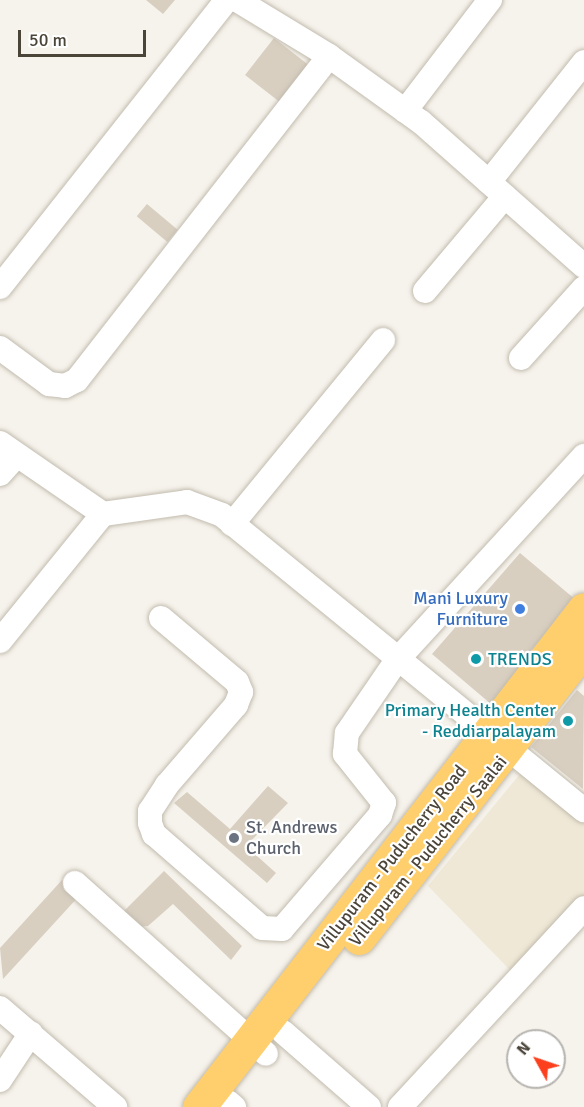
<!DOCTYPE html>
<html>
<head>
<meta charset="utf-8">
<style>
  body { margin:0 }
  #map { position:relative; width:584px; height:1107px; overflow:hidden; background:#f6f3ec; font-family:Signika,sans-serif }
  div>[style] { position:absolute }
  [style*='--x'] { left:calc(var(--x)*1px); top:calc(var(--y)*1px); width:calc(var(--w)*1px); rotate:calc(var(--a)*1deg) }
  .education>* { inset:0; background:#efe8d6 }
  .building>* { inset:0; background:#d8cfc1; transform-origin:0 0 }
  .roads { filter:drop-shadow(0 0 2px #c2bbae) drop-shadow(0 0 2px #c2bbae) }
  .minor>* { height:24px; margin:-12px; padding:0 12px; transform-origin:12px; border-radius:12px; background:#fff }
  .highway>* { height:33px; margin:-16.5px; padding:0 16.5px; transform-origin:16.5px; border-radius:16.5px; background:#ffcf6e }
  .dots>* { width:16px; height:16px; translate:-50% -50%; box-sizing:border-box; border:3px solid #fff; border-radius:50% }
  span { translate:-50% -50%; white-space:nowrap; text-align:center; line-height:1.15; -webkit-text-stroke:4.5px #fff; paint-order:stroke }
  .shop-label { font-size:18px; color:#366cbe }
  .right { translate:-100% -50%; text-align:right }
  .culture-label { font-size:18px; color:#0d838f }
  .left { translate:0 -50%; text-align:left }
  .worship-label { font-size:18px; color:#5b616d }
  .street-label { font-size:18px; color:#4b4439 }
  .north { position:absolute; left:506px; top:1029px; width:60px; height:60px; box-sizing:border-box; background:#fff; border:2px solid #b7b4b0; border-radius:50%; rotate:310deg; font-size:16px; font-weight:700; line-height:24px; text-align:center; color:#4b4439 }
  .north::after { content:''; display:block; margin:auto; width:21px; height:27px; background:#fc3f1d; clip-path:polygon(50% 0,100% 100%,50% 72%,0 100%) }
  .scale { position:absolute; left:18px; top:30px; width:128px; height:27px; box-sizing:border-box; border:3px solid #4b4439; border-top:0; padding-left:8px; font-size:18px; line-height:21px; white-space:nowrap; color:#4b4439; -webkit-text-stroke:4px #fff; paint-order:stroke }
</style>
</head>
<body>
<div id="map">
  <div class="education">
    <div style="clip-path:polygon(524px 769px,584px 819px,584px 896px,512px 972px,428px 886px)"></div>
  </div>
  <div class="building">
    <div style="clip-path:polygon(146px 0,175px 0,163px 14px)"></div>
    <div style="left:274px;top:38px;width:46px;height:47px;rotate:38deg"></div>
    <div style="left:147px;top:204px;width:40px;height:16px;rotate:40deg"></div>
    <div style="clip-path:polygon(520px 553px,576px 600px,519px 664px,530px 673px,498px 710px,432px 654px)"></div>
    <div style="clip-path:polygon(577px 690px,584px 696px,583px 789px,531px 747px)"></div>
    <div style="clip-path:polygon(268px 786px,288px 803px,246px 846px,276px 873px,267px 883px,174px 803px,187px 792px,230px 829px)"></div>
    <div style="clip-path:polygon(164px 871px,242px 946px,231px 960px,173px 904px,148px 926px,138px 927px,122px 913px)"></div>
    <div style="clip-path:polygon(62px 880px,80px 895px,3px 979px,0 948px)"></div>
  </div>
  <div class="roads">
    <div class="minor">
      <div style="--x:237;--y:0;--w:108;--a:31.3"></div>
      <div style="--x:329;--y:56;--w:113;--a:35.7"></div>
      <div style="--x:421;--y:122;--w:217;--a:41.5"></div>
      <div style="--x:405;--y:111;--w:140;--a:-52.6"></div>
      <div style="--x:489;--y:182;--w:153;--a:-51.6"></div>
      <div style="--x:0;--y:287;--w:366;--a:-51.7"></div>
      <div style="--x:425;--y:291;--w:124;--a:-49.9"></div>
      <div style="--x:0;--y:348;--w:61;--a:36.3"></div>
      <div style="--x:49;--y:384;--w:16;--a:7"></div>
      <div style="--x:65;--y:386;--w:13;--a:-27"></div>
      <div style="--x:77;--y:380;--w:410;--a:-52.1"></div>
      <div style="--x:521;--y:358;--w:94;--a:-48"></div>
      <div style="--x:0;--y:443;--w:125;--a:34.6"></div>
      <div style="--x:103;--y:514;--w:85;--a:-8.1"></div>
      <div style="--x:187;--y:502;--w:37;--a:20"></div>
      <div style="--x:222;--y:515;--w:467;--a:39.2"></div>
      <div style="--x:0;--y:474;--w:24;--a:-48"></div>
      <div style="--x:232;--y:524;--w:238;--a:-50.6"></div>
      <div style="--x:161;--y:618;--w:99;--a:40.1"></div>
      <div style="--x:237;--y:682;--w:11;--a:68"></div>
      <div style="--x:241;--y:692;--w:14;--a:111"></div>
      <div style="--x:236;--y:705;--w:106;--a:130.8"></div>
      <div style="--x:167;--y:785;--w:31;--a:123"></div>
      <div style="--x:150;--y:811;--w:12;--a:90"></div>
      <div style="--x:150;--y:823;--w:12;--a:70"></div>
      <div style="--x:154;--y:834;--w:143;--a:41"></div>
      <div style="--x:262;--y:928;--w:20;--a:3"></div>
      <div style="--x:282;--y:929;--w:150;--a:-49.3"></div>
      <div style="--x:380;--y:815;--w:13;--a:-72"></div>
      <div style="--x:384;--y:803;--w:63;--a:-128.5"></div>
      <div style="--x:345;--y:754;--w:21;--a:-85"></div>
      <div style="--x:347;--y:733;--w:88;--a:-55.6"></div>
      <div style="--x:397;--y:660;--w:277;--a:-47.5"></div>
      <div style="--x:0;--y:641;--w:164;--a:-51"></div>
      <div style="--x:75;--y:883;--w:256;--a:41.8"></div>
      <div style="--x:0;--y:1008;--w:152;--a:40.7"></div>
      <div style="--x:283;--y:1032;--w:114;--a:41.1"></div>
      <div style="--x:0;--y:1080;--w:56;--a:-56.6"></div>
      <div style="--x:228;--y:1102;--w:8;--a:40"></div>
      <div style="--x:400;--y:1107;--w:271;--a:-47.2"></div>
    </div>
    <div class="highway">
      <div style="--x:359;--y:938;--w:367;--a:-52.2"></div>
      <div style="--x:199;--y:1107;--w:629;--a:-52.29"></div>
    </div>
  </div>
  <div class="dots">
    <div style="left:520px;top:609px;background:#3f7fe0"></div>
    <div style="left:476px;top:659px;background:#0f9aa8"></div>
    <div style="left:568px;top:721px;background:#0f9aa8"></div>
    <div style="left:234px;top:838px;background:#6b7280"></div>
  </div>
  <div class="shop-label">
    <span class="right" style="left:508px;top:609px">Mani Luxury<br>Furniture</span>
  </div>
  <div class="culture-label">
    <span class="left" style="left:488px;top:659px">TRENDS</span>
    <span class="right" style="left:556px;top:721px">Primary Health Center<br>- Reddiarpalayam</span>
  </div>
  <div class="worship-label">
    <span class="left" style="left:246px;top:838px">St. Andrews<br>Church</span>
  </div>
  <div class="street-label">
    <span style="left:428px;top:851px;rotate:-51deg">Villupuram - Puducherry Saalai</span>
    <span style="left:392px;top:858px;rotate:-52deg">Villupuram - Puducherry Road</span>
  </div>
  <div class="north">N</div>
  <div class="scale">50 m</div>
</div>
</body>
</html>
